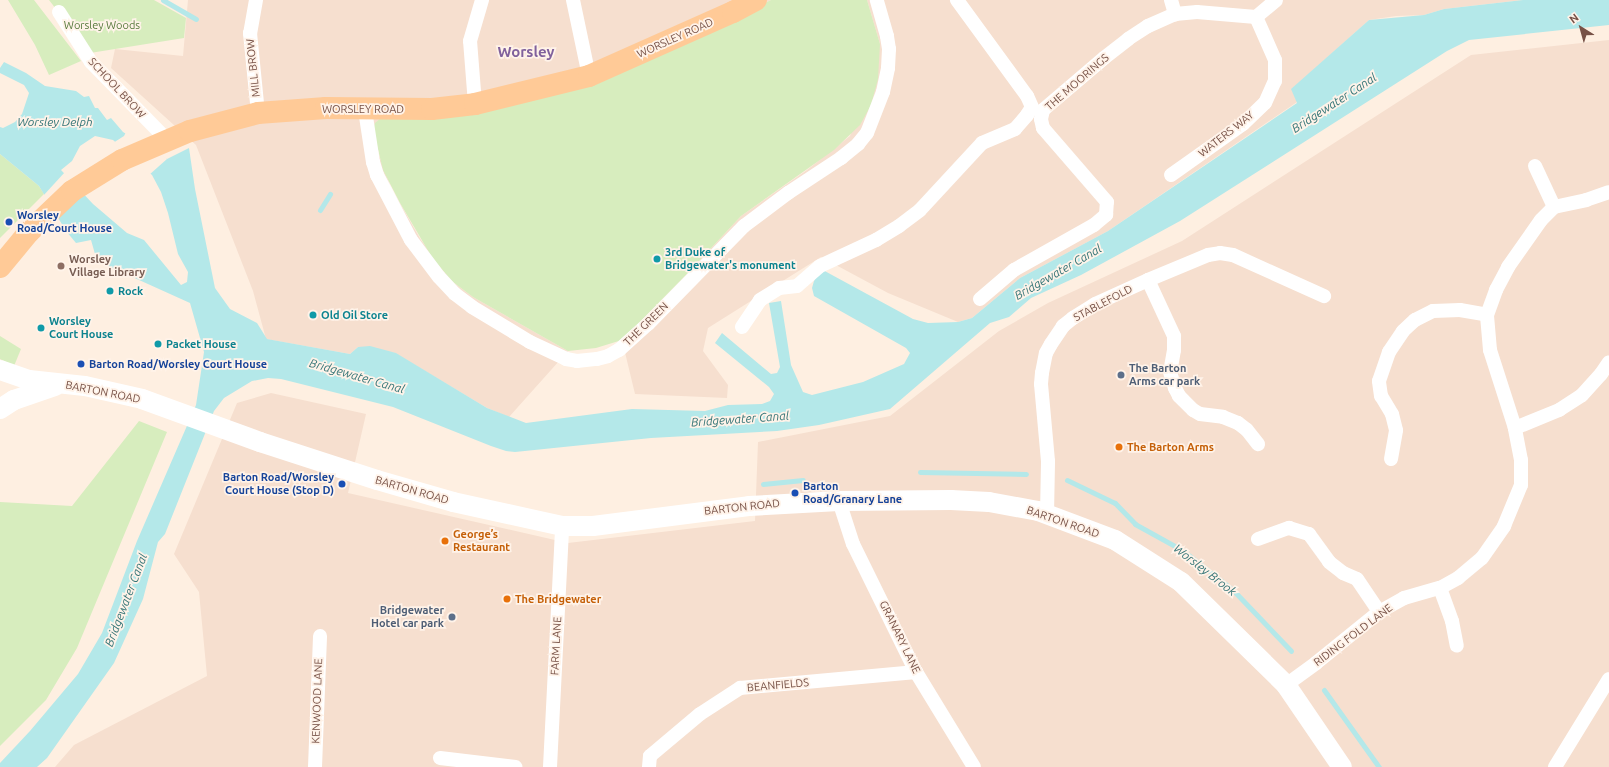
<!DOCTYPE html>
<html>
<head>
<meta charset="utf-8">
<style>
  body { margin:0 }
  #map { position:relative; width:1609px; height:767px; overflow:hidden; background:#feefe1; font-family:Ubuntu,sans-serif }
  div>[style] { position:absolute }
  [style*='--x'] { left:calc(var(--x)*1px); top:calc(var(--y)*1px); width:calc(var(--w)*1px); rotate:calc(var(--a)*1deg) }
  .residential>* { inset:0; background:#f6dfcf }
  .green>* { inset:0; background:#d7edbe }
  .water>* { inset:0; background:#b4e8e9 }
  .pier>* { inset:0; background:#feefe1 }
  .stream>* { height:5px; margin:-2.5px; padding:0 2.5px; transform-origin:2.5px; border-radius:2.5px; background:#b4e8e9 }
  .street>* { height:14px; margin:-7px; padding:0 7px; transform-origin:7px; border-radius:7px; background:#fff }
  .secondary>* { height:20px; margin:-10px; padding:0 10px; transform-origin:10px; border-radius:10px; background:#fff }
  .primary>* { height:22px; margin:-11px; padding:0 11px; transform-origin:11px; border-radius:11px; background:#ffca97 }
  .dots>* { width:11px; height:11px; translate:-50% -50%; box-sizing:border-box; border:2px solid #fff3e9; border-radius:50% }
  span { translate:-50% -50%; white-space:nowrap; text-align:center; line-height:1.15; -webkit-text-stroke:3.5px #fff3e9; paint-order:stroke }
  .park-label { font-size:11px; color:#55793a }
  .street-label { font-size:11px; color:#775146 }
  .transit-label { font-size:11px; color:#164399; font-weight:700 }
  .left { translate:0 -50%; text-align:left }
  .right { translate:-100% -50%; text-align:right }
  .culture-label { font-size:11px; color:#0d838f; font-weight:700 }
  .education-label { font-size:11px; color:#785e54; font-weight:700 }
  .service-label { font-size:11px; color:#4e5e75; font-weight:700 }
  .food-label { font-size:11px; color:#c56008; font-weight:700 }
  .water-label { font-size:12px; color:#357577; font-style:italic }
  .district-label { font-size:15px; color:#80619c; font-weight:700 }
  .north { position:absolute; left:1561px; top:8px; width:40px; height:40px; -webkit-text-stroke:3px #fff3e9; paint-order:stroke; rotate:323deg; font-size:11px; font-weight:700; line-height:16px; text-align:center; color:#775146 }
  .north::after { content:''; display:block; margin:auto; width:14px; height:18px; background:#775146; clip-path:polygon(50% 0,100% 100%,50% 72%,0 100%) }
</style>
</head>
<body>
<div id="map">
  <div class="residential">
    <div style="clip-path:polygon(188px 0,771px 0,692px 39px,377px 150px,391px 188px,421px 240px,453px 282px,473px 297px,568px 351px,509px 417px,487px 408px,395px 353px,358px 347px,350px 354px,266px 339px,253px 291px,196px 145px,111px 68px,115px 49px,183px 56px)"></div>
    <div style="clip-path:polygon(867px 0,1523px 0,1444px 9px,1424px 15px,1396px 16px,1369px 20px,1292px 89px,1297px 102px,1108px 231px,1020px 278px,972px 318px,958px 322px,888px 293px,821px 257px,708px 328px,703px 351px,728px 385px,727px 398px,635px 394px,622px 340px,685px 276px,741px 216px,807px 170px,850px 136px,880px 44px)"></div>
    <div style="clip-path:polygon(1609px 40px,1609px 767px,55px 767px,74px 745px,207px 676px,199px 592px,174px 554px,237px 403px,271px 393px,366px 414px,348px 493px,568px 543px,755px 521px,758px 442px,890px 416px,999px 331px,1048px 303px,1182px 241px,1471px 55px)"></div>
  </div>
  <div class="green">
    <div style="clip-path:polygon(8px 0,34px 0,81px 61px,49px 75px,35px 45px)"></div>
    <div style="clip-path:polygon(49px 0,154px 0,186px 18px,184px 38px,90px 53px)"></div>
    <div style="clip-path:polygon(771px 0,867px 0,880px 44px,878px 79px,871px 105px,860px 125px,834px 150px,741px 216px,685px 276px,622px 340px,596px 348px,568px 351px,473px 297px,453px 282px,433px 259px,400px 203px,383px 170px,373px 129px,375px 123px,381px 118px,692px 39px)"></div>
    <div style="clip-path:polygon(0 154px,39px 186px,44px 194px,0 238px)"></div>
    <div style="clip-path:polygon(0 336px,21px 349px,14px 366px,0 359px)"></div>
    <div style="clip-path:polygon(139px 421px,167px 432px,77px 648px,46px 700px,0 746px,0 502px,72px 506px)"></div>
  </div>
  <div class="water">
    <div style="clip-path:polygon(evenodd,1523px 0,1609px 0,1609px 25px,1469px 40px,1447px 51px,1180px 221px,1081px 275px,1031px 298px,1009px 317px,990px 323px,890px 409px,819px 425px,777px 431px,651px 438px,515px 452px,506px 451px,491px 446px,393px 407px,281px 379px,268px 378px,252px 381px,224px 398px,214px 411px,165px 534px,158px 542px,143px 599px,114px 663px,47px 758px,37px 767px,0 767px,0 763px,30px 731px,78px 674px,102px 633px,137px 541px,196px 405px,204px 352px,190px 303px,97px 261px,91px 240px,76px 243px,66px 231px,39px 186px,0 154px,0 127px,3px 128px,15px 122px,22px 114px,29px 93px,24px 85px,0 73px,0 68px,4px 62px,26px 73px,45px 86px,76px 91px,84px 97px,89px 96px,95px 108px,98px 108px,107px 120px,111px 118px,123px 132px,167px 159px,189px 148px,195px 189px,215px 288px,230px 309px,257px 323px,267px 339px,350px 354px,358px 347px,370px 346px,396px 353px,487px 408px,526px 423px,632px 409px,705px 411px,728px 405px,762px 404px,770px 401px,774px 394px,769px 387px,715px 343px,722px 333px,771px 374px,777px 373px,780px 367px,769px 303px,781px 301px,791px 365px,803px 392px,812px 395px,863px 382px,904px 364px,910px 353px,906px 348px,814px 296px,812px 288px,814px 281px,821px 269px,913px 319px,928px 323px,958px 322px,972px 318px,1020px 278px,1108px 231px,1297px 103px,1291px 89px,1369px 20px,1424px 15px,1444px 9px,1523px 0,95px 136px,113px 140px,152px 175px,161px 192px,168px 213px,178px 254px,188px 272px,187px 282px,181px 285px,144px 240px,127px 233px,93px 204px,61px 170px,72px 161px,80px 146px,95px 136px)"></div>
  </div>
  <div class="pier">
    <div style="clip-path:polygon(126px 132px,156px 150px,167px 159px,149px 175px,113px 143px,124px 136px)"></div>
    <div style="clip-path:polygon(65px 172px,84px 191px,54px 215px,43px 196px)"></div>
  </div>
  <div class="stream">
    <div style="--x:163;--y:0;--w:38;--a:30"></div>
    <div style="--x:320;--y:210;--w:19;--a:-58"></div>
    <div style="--x:920;--y:472;--w:106;--a:1.1"></div>
    <div style="--x:1067;--y:480;--w:53;--a:25.6"></div>
    <div style="--x:1115;--y:503;--w:29;--a:46"></div>
    <div style="--x:1135;--y:524;--w:54;--a:29"></div>
    <div style="--x:1182;--y:550;--w:65;--a:38.1"></div>
    <div style="--x:1233;--y:590;--w:84;--a:46.4"></div>
    <div style="--x:763;--y:484;--w:40;--a:-5.7"></div>
    <div style="--x:1324;--y:690;--w:95;--a:54.5"></div>
  </div>
  <div class="street">
    <div style="--x:256;--y:0;--w:34;--a:100"></div>
    <div style="--x:250;--y:33;--w:80;--a:84.3"></div>
    <div style="--x:573;--y:0;--w:78;--a:78.1"></div>
    <div style="--x:1171;--y:0;--w:15;--a:74"></div>
    <div style="--x:59;--y:12;--w:59;--a:57.4"></div>
    <div style="--x:91;--y:62;--w:109;--a:45.7"></div>
    <div style="--x:475;--y:104;--w:63;--a:-94.5"></div>
    <div style="--x:470;--y:41;--w:43;--a:-73.7"></div>
    <div style="--x:365;--y:110;--w:53;--a:81.3"></div>
    <div style="--x:373;--y:162;--w:14;--a:73"></div>
    <div style="--x:377;--y:175;--w:73;--a:62.4"></div>
    <div style="--x:411;--y:240;--w:46;--a:52.9"></div>
    <div style="--x:439;--y:277;--w:23;--a:47"></div>
    <div style="--x:455;--y:294;--w:21;--a:37"></div>
    <div style="--x:472;--y:307;--w:68;--a:31.1"></div>
    <div style="--x:530;--y:342;--w:40;--a:25"></div>
    <div style="--x:566;--y:359;--w:11;--a:10"></div>
    <div style="--x:577;--y:361;--w:20;--a:-6"></div>
    <div style="--x:597;--y:359;--w:11;--a:-15"></div>
    <div style="--x:608;--y:356;--w:13;--a:-29"></div>
    <div style="--x:619;--y:350;--w:39;--a:-42"></div>
    <div style="--x:648;--y:324;--w:137;--a:-45.6"></div>
    <div style="--x:744;--y:226;--w:55;--a:-36.9"></div>
    <div style="--x:788;--y:193;--w:64;--a:-33.4"></div>
    <div style="--x:841;--y:158;--w:22;--a:-39"></div>
    <div style="--x:858;--y:144;--w:14;--a:-51"></div>
    <div style="--x:867;--y:133;--w:44;--a:-68.7"></div>
    <div style="--x:883;--y:92;--w:25;--a:-78"></div>
    <div style="--x:888;--y:68;--w:19;--a:-87"></div>
    <div style="--x:889;--y:49;--w:13;--a:-99"></div>
    <div style="--x:887;--y:36;--w:37;--a:-106"></div>
    <div style="--x:1535;--y:166;--w:45;--a:65.1"></div>
    <div style="--x:1171;--y:175;--w:88;--a:-35.3"></div>
    <div style="--x:1243;--y:124;--w:30;--a:-44"></div>
    <div style="--x:1265;--y:103;--w:24;--a:-66"></div>
    <div style="--x:1275;--y:81;--w:21;--a:-90"></div>
    <div style="--x:1275;--y:60;--w:47;--a:-113.8"></div>
    <div style="--x:1148;--y:280;--w:62;--a:65.1"></div>
    <div style="--x:1174;--y:336;--w:14;--a:90"></div>
    <div style="--x:1174;--y:350;--w:22;--a:100"></div>
    <div style="--x:1170;--y:372;--w:17;--a:73"></div>
    <div style="--x:1175;--y:388;--w:9;--a:63"></div>
    <div style="--x:1179;--y:396;--w:20;--a:45"></div>
    <div style="--x:1193;--y:410;--w:8;--a:30"></div>
    <div style="--x:1200;--y:414;--w:23;--a:7"></div>
    <div style="--x:1223;--y:417;--w:16;--a:22"></div>
    <div style="--x:1238;--y:423;--w:11;--a:38"></div>
    <div style="--x:1247;--y:430;--w:18;--a:52"></div>
    <div style="--x:980;--y:299;--w:45;--a:-40.5"></div>
    <div style="--x:1014;--y:270;--w:92;--a:-29.4"></div>
    <div style="--x:1094;--y:225;--w:16;--a:-40"></div>
    <div style="--x:1106;--y:215;--w:13;--a:-86"></div>
    <div style="--x:1107;--y:202;--w:98;--a:-130.9"></div>
    <div style="--x:1043;--y:128;--w:9;--a:-103"></div>
    <div style="--x:1041;--y:119;--w:9;--a:-77"></div>
    <div style="--x:1043;--y:110;--w:80;--a:-40.4"></div>
    <div style="--x:1104;--y:58;--w:31;--a:-38"></div>
    <div style="--x:1128;--y:39;--w:24;--a:-33"></div>
    <div style="--x:1148;--y:26;--w:30;--a:-24"></div>
    <div style="--x:1175;--y:14;--w:22;--a:-5"></div>
    <div style="--x:1197;--y:12;--w:59;--a:4.8"></div>
    <div style="--x:1256;--y:17;--w:26;--a:-40"></div>
    <div style="--x:742;--y:327;--w:32;--a:-56"></div>
    <div style="--x:760;--y:300;--w:22;--a:-32"></div>
    <div style="--x:779;--y:288;--w:18;--a:-6"></div>
    <div style="--x:797;--y:286;--w:30;--a:-41"></div>
    <div style="--x:820;--y:266;--w:62;--a:-24.9"></div>
    <div style="--x:876;--y:240;--w:27;--a:-31"></div>
    <div style="--x:899;--y:226;--w:26;--a:-37"></div>
    <div style="--x:920;--y:210;--w:91;--a:-47.2"></div>
    <div style="--x:982;--y:143;--w:36;--a:-23"></div>
    <div style="--x:1015;--y:129;--w:18;--a:-49"></div>
    <div style="--x:1027;--y:115;--w:9;--a:-58"></div>
    <div style="--x:1032;--y:107;--w:12;--a:-114"></div>
    <div style="--x:1027;--y:96;--w:119;--a:-126.1"></div>
    <div style="--x:1515;--y:428;--w:48;--a:-22.2"></div>
    <div style="--x:1559;--y:410;--w:27;--a:-33"></div>
    <div style="--x:1582;--y:395;--w:28;--a:-48"></div>
    <div style="--x:1601;--y:374;--w:14;--a:-56"></div>
    <div style="--x:1391;--y:459;--w:29;--a:-80"></div>
    <div style="--x:1396;--y:430;--w:16;--a:-104"></div>
    <div style="--x:1392;--y:414;--w:21;--a:-121"></div>
    <div style="--x:1381;--y:396;--w:15;--a:-98"></div>
    <div style="--x:1379;--y:381;--w:31;--a:-71"></div>
    <div style="--x:1389;--y:352;--w:25;--a:-56"></div>
    <div style="--x:1403;--y:331;--w:16;--a:-43"></div>
    <div style="--x:1415;--y:320;--w:20;--a:-27"></div>
    <div style="--x:1433;--y:311;--w:27;--a:-2"></div>
    <div style="--x:1460;--y:310;--w:27;--a:10"></div>
    <div style="--x:839;--y:501;--w:45;--a:72"></div>
    <div style="--x:853;--y:544;--w:143;--a:63.8"></div>
    <div style="--x:916;--y:672;--w:111;--a:58.6"></div>
    <div style="--x:1047;--y:515;--w:54;--a:-88.9"></div>
    <div style="--x:1048;--y:461;--w:77;--a:-95.2"></div>
    <div style="--x:1041;--y:384;--w:11;--a:-85"></div>
    <div style="--x:1042;--y:373;--w:20;--a:-79"></div>
    <div style="--x:1046;--y:353;--w:10;--a:-61"></div>
    <div style="--x:1051;--y:344;--w:22;--a:-56"></div>
    <div style="--x:1063;--y:326;--w:13;--a:-39"></div>
    <div style="--x:1073;--y:318;--w:26;--a:-32"></div>
    <div style="--x:1095;--y:304;--w:58;--a:-24.4"></div>
    <div style="--x:1148;--y:280;--w:65;--a:-22.6"></div>
    <div style="--x:1208;--y:255;--w:12;--a:-9"></div>
    <div style="--x:1220;--y:253;--w:13;--a:9"></div>
    <div style="--x:1233;--y:255;--w:100;--a:24.3"></div>
    <div style="--x:1258;--y:539;--w:33;--a:-20"></div>
    <div style="--x:1289;--y:528;--w:21;--a:17"></div>
    <div style="--x:1309;--y:534;--w:34;--a:54"></div>
    <div style="--x:1329;--y:562;--w:18;--a:38"></div>
    <div style="--x:1343;--y:573;--w:15;--a:23"></div>
    <div style="--x:1357;--y:579;--w:40;--a:56"></div>
    <div style="--x:1440;--y:588;--w:35;--a:70"></div>
    <div style="--x:1452;--y:621;--w:25;--a:79"></div>
    <div style="--x:1286;--y:685;--w:37;--a:-36"></div>
    <div style="--x:1316;--y:663;--w:81;--a:-39"></div>
    <div style="--x:1379;--y:612;--w:29;--a:-29"></div>
    <div style="--x:1404;--y:598;--w:37;--a:-16"></div>
    <div style="--x:1440;--y:588;--w:21;--a:-29"></div>
    <div style="--x:1458;--y:578;--w:31;--a:-40"></div>
    <div style="--x:1482;--y:558;--w:39;--a:-55"></div>
    <div style="--x:1504;--y:526;--w:44;--a:-67.5"></div>
    <div style="--x:1521;--y:485;--w:25;--a:-90"></div>
    <div style="--x:1521;--y:460;--w:33;--a:-101"></div>
    <div style="--x:1515;--y:428;--w:82;--a:-107.8"></div>
    <div style="--x:1490;--y:350;--w:35;--a:-95"></div>
    <div style="--x:1487;--y:315;--w:27;--a:-70"></div>
    <div style="--x:1496;--y:290;--w:26;--a:-62"></div>
    <div style="--x:1508;--y:267;--w:57;--a:-54.9"></div>
    <div style="--x:1541;--y:220;--w:18;--a:-45"></div>
    <div style="--x:1554;--y:207;--w:33;--a:-12"></div>
    <div style="--x:1586;--y:200;--w:24;--a:-19"></div>
    <div style="--x:440;--y:758;--w:76;--a:6.8"></div>
    <div style="--x:315;--y:767;--w:131;--a:-87.8"></div>
    <div style="--x:550;--y:767;--w:241;--a:-87.1"></div>
    <div style="--x:649;--y:767;--w:11;--a:-85"></div>
    <div style="--x:650;--y:756;--w:65;--a:-40"></div>
    <div style="--x:700;--y:714;--w:48;--a:-33"></div>
    <div style="--x:740;--y:688;--w:177;--a:-5.2"></div>
    <div style="--x:1555;--y:767;--w:103;--a:-58.5"></div>
  </div>
  <div class="secondary">
    <div style="--x:0;--y:370;--w:31;--a:19"></div>
    <div style="--x:29;--y:380;--w:56;--a:6.1"></div>
    <div style="--x:85;--y:386;--w:58;--a:12.8"></div>
    <div style="--x:142;--y:399;--w:126;--a:20"></div>
    <div style="--x:260;--y:442;--w:123;--a:18"></div>
    <div style="--x:377;--y:480;--w:79;--a:16.1"></div>
    <div style="--x:453;--y:502;--w:112;--a:12.4"></div>
    <div style="--x:562;--y:526;--w:31;--a:0"></div>
    <div style="--x:593;--y:526;--w:157;--a:-7.3"></div>
    <div style="--x:749;--y:506;--w:90;--a:-3.2"></div>
    <div style="--x:839;--y:501;--w:112;--a:-0.5"></div>
    <div style="--x:951;--y:500;--w:38;--a:3"></div>
    <div style="--x:989;--y:502;--w:50;--a:10.4"></div>
    <div style="--x:1038;--y:511;--w:82;--a:20.6"></div>
    <div style="--x:1115;--y:540;--w:78;--a:32.5"></div>
    <div style="--x:1181;--y:582;--w:147;--a:44.4"></div>
    <div style="--x:1286;--y:685;--w:99;--a:55.7"></div>
    <div style="--x:0;--y:409;--w:17;--a:-33"></div>
    <div style="--x:14;--y:400;--w:43;--a:-18.9"></div>
  </div>
  <div class="primary">
    <div style="--x:0;--y:267;--w:45;--a:-50.4"></div>
    <div style="--x:29;--y:232;--w:59;--a:-43.6"></div>
    <div style="--x:72;--y:191;--w:59;--a:-31.8"></div>
    <div style="--x:122;--y:160;--w:74;--a:-23.1"></div>
    <div style="--x:190;--y:131;--w:70;--a:-14.8"></div>
    <div style="--x:258;--y:113;--w:68;--a:-4.2"></div>
    <div style="--x:326;--y:108;--w:106;--a:0.5"></div>
    <div style="--x:432;--y:109;--w:43;--a:-6.6"></div>
    <div style="--x:475;--y:104;--w:117;--a:-13.8"></div>
    <div style="--x:589;--y:76;--w:158;--a:-24"></div>
    <div style="--x:733;--y:12;--w:26;--a:-28"></div>
  </div>
  <div class="dots">
    <div style="left:9px;top:222px;background:#1a4fb4"></div>
    <div style="left:657px;top:259px;background:#0f9aa8"></div>
    <div style="left:61px;top:266px;background:#8d6e63"></div>
    <div style="left:110px;top:291px;background:#0f9aa8"></div>
    <div style="left:313px;top:315px;background:#0f9aa8"></div>
    <div style="left:41px;top:328px;background:#0f9aa8"></div>
    <div style="left:158px;top:344px;background:#0f9aa8"></div>
    <div style="left:81px;top:364px;background:#1a4fb4"></div>
    <div style="left:1121px;top:375px;background:#5c6f8a"></div>
    <div style="left:1119px;top:447px;background:#e8710a"></div>
    <div style="left:342px;top:484px;background:#1a4fb4"></div>
    <div style="left:795px;top:493px;background:#1a4fb4"></div>
    <div style="left:445px;top:541px;background:#e8710a"></div>
    <div style="left:507px;top:599px;background:#e8710a"></div>
    <div style="left:452px;top:617px;background:#5c6f8a"></div>
  </div>
  <div class="park-label">
    <span style="left:102px;top:25px">Worsley Woods</span>
  </div>
  <div class="street-label">
    <span style="left:675px;top:38px;rotate:-24deg">WORSLEY ROAD</span>
    <span style="left:253px;top:68px;rotate:-96deg">MILL BROW</span>
    <span style="left:1077px;top:82px;rotate:-41deg">THE MOORINGS</span>
    <span style="left:117px;top:88px;rotate:47deg">SCHOOL BROW</span>
    <span style="left:363px;top:109px">WORSLEY ROAD</span>
    <span style="left:1226px;top:134px;rotate:-38deg">WATERS WAY</span>
    <span style="left:1103px;top:303px;rotate:-28deg">STABLEFOLD</span>
    <span style="left:646px;top:324px;rotate:-44deg">THE GREEN</span>
    <span style="left:103px;top:392px;rotate:11deg">BARTON ROAD</span>
    <span style="left:412px;top:490px;rotate:16deg">BARTON ROAD</span>
    <span style="left:742px;top:507px;rotate:-6deg">BARTON ROAD</span>
    <span style="left:1063px;top:522px;rotate:19deg">BARTON ROAD</span>
    <span style="left:1353px;top:635px;rotate:-37deg">RIDING FOLD LANE</span>
    <span style="left:900px;top:637px;rotate:64deg">GRANARY LANE</span>
    <span style="left:556px;top:646px;rotate:-87deg">FARM LANE</span>
    <span style="left:778px;top:685px;rotate:-5deg">BEANFIELDS</span>
    <span style="left:317px;top:701px;rotate:-88deg">KENWOOD LANE</span>
  </div>
  <div class="transit-label">
    <span class="left" style="left:17px;top:222px">Worsley<br>Road/Court House</span>
    <span class="left" style="left:89px;top:364px">Barton Road/Worsley Court House</span>
    <span class="right" style="left:334px;top:484px">Barton Road/Worsley<br>Court House (Stop D)</span>
    <span class="left" style="left:803px;top:493px">Barton<br>Road/Granary Lane</span>
  </div>
  <div class="culture-label">
    <span class="left" style="left:665px;top:259px">3rd Duke of<br>Bridgewater's monument</span>
    <span class="left" style="left:118px;top:291px">Rock</span>
    <span class="left" style="left:321px;top:315px">Old Oil Store</span>
    <span class="left" style="left:49px;top:328px">Worsley<br>Court House</span>
    <span class="left" style="left:166px;top:344px">Packet House</span>
  </div>
  <div class="education-label">
    <span class="left" style="left:69px;top:266px">Worsley<br>Village Library</span>
  </div>
  <div class="service-label">
    <span class="left" style="left:1129px;top:375px">The Barton<br>Arms car park</span>
    <span class="right" style="left:444px;top:617px">Bridgewater<br>Hotel car park</span>
  </div>
  <div class="food-label">
    <span class="left" style="left:1127px;top:447px">The Barton Arms</span>
    <span class="left" style="left:453px;top:541px">George’s<br>Restaurant</span>
    <span class="left" style="left:515px;top:599px">The Bridgewater</span>
  </div>
  <div class="water-label">
    <span style="left:1334px;top:103px;rotate:-33deg">Bridgewater Canal</span>
    <span style="left:55px;top:122px">Worsley Delph</span>
    <span style="left:1058px;top:272px;rotate:-30deg">Bridgewater Canal</span>
    <span style="left:357px;top:376px;rotate:16deg">Bridgewater Canal</span>
    <span style="left:740px;top:419px;rotate:-4deg">Bridgewater Canal</span>
    <span style="left:1205px;top:570px;rotate:38deg">Worsley Brook</span>
    <span style="left:126px;top:600px;rotate:-69deg">Bridgewater Canal</span>
  </div>
  <div class="district-label">
    <span style="left:526px;top:52px">Worsley</span>
  </div>
  <div class="north">N</div>
</div>
</body>
</html>
